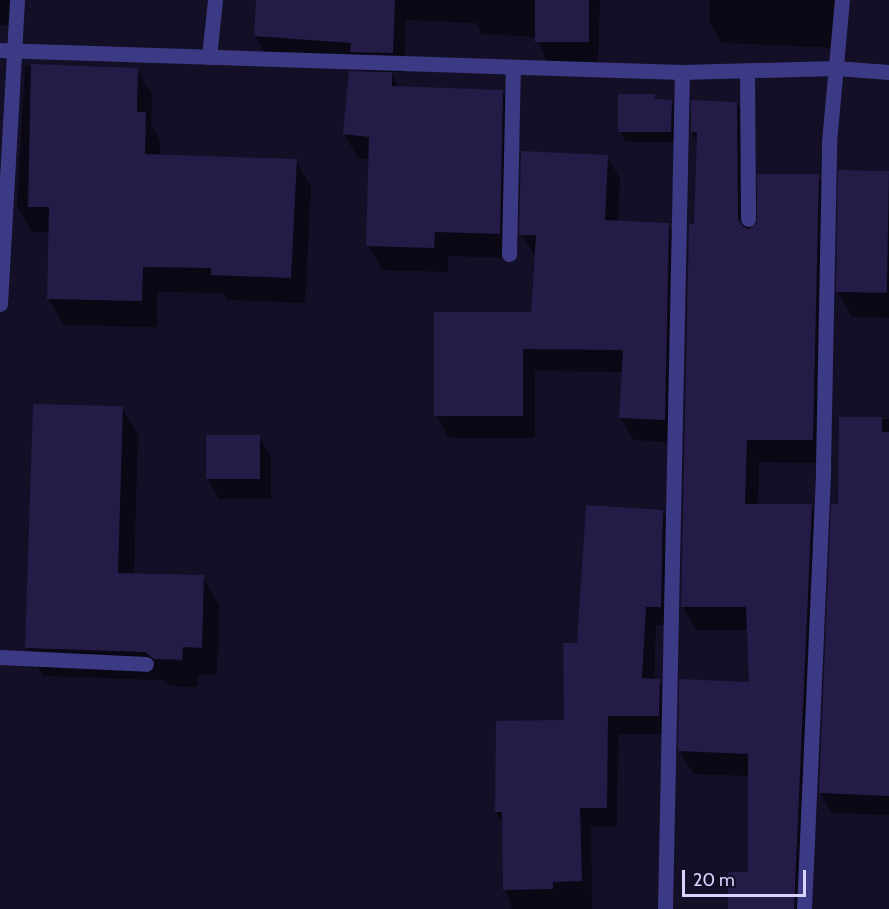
<!DOCTYPE html>
<html>
<head>
<meta charset="utf-8">
<style>
  body { margin:0 }
  #map { position:relative; width:889px; height:909px; overflow:hidden; background:#130f26; font-family:Cabin,sans-serif }
  div>[style] { position:absolute }
  [style*='--x'] { left:calc(var(--x)*1px); top:calc(var(--y)*1px); width:calc(var(--w)*1px); rotate:calc(var(--a)*1deg) }
  .shadow>* { inset:0; background:#0007; transform-origin:0 0 }
  .building>* { inset:0; background:#241b47; transform-origin:0 0 }
  .minor>* { height:15px; margin:-7.5px; padding:0 7.5px; transform-origin:7.5px; border-radius:7.5px; background:#3d3a85 }
  span { translate:-50% -50%; white-space:nowrap; text-align:center; line-height:1.15; -webkit-text-stroke:6px #130f26; paint-order:stroke }
  .scale { position:absolute; left:682px; top:870px; width:124px; height:27px; box-sizing:border-box; border:3px solid #d9d4ff; border-top:0; padding-left:8px; font-size:18px; line-height:21px; white-space:nowrap; color:#d9d4ff; -webkit-text-stroke:4px #130f26; paint-order:stroke }
</style>
</head>
<body>
<div id="map">
  <div class="shadow">
    <div style="left:0;top:0;width:16px;height:25px"></div>
    <div style="clip-path:polygon(258px 0,600px 0,598px 63px,547px 61px,536px 37px,482px 34px,476px 23px,406px 20px,404px 72px,390px 72px,399px 88px,502px 92px,516px 116px,513px 258px,448px 256px,448px 272px,382px 270px,368px 245px,370px 159px,358px 158px,344px 134px,365px 73px,358px 62px,267px 56px,255px 36px)"></div>
    <div style="clip-path:polygon(710px 0,846px 0,841px 48px,722px 43px,710px 23px)"></div>
    <div style="clip-path:polygon(25px 66px,137px 69px,152px 95px,151px 125px,160px 140px,160px 156px,296px 161px,311px 187px,305px 303px,227px 300px,223px 293px,157px 292px,157px 327px,64px 325px,49px 299px,50px 232px,32px 232px,17px 206px)"></div>
    <div style="clip-path:polygon(654px 96px,657px 101px,671px 101px,677px 111px,676px 142px,626px 142px,620px 132px)"></div>
    <div style="clip-path:polygon(737px 103px,750px 126px,751px 229px,818px 176px,831px 199px,825px 463px,759px 462px,758px 506px,811px 506px,824px 529px,808px 909px,730px 909px,750px 873px,750px 776px,693px 774px,680px 751px,750px 684px,749px 630px,696px 630px,682px 606px,698px 143px,692px 132px)"></div>
    <div style="clip-path:polygon(607px 156px,620px 179px,618px 222px,668px 224px,681px 247px,678px 443px,634px 440px,620px 417px,623px 372px,535px 371px,535px 438px,449px 438px,436px 415px,533px 314px,536px 257px,521px 234px)"></div>
    <div style="clip-path:polygon(889px 173px,889px 318px,852px 317px,837px 291px)"></div>
    <div style="clip-path:polygon(34px 406px,122px 408px,138px 435px,134px 575px,203px 577px,219px 605px,217px 675px,198px 675px,198px 687px,171px 686px,162px 680px,43px 676px,27px 648px)"></div>
    <div style="clip-path:polygon(841px 419px,889px 419px,889px 815px,832px 813px,820px 793px,840px 506px)"></div>
    <div style="clip-path:polygon(259px 436px,271px 457px,271px 499px,219px 499px,207px 478px)"></div>
    <div style="clip-path:polygon(662px 511px,673px 530px,672px 625px,656px 625px,654px 680px,659px 680px,670px 699px,669px 734px,618px 734px,617px 827px,591px 826px,592px 909px,512px 909px,505px 889px,504px 825px,496px 812px,566px 722px,579px 645px)"></div>
  </div>
  <div class="building">
    <div style="clip-path:polygon(256px 0,395px 0,393px 53px,350px 52px,351px 43px,254px 36px)"></div>
    <div style="left:535px;top:0;width:54px;height:42px"></div>
    <div style="clip-path:polygon(31px 64px,138px 68px,137px 112px,146px 112px,145px 154px,297px 159px,291px 278px,211px 275px,211px 268px,143px 267px,142px 301px,47px 299px,49px 207px,28px 207px)"></div>
    <div style="clip-path:polygon(349px 71px,392px 72px,392px 86px,503px 90px,500px 234px,435px 232px,434px 248px,366px 246px,369px 137px,343px 134px)"></div>
    <div style="clip-path:polygon(618px 94px,655px 94px,655px 99px,672px 100px,671px 132px,618px 132px)"></div>
    <div style="clip-path:polygon(691px 100px,737px 102px,738px 219px,743px 227px,749px 229px,757px 223px,757px 174px,819px 174px,813px 440px,747px 440px,745px 504px,812px 504px,794px 909px,728px 909px,728px 872px,748px 872px,748px 754px,678px 751px,679px 679px,749px 682px,746px 607px,681px 607px,689px 224px,694px 224px,697px 132px,691px 132px)"></div>
    <div style="clip-path:polygon(521px 151px,608px 155px,605px 220px,669px 223px,665px 420px,619px 418px,623px 350px,523px 349px,523px 416px,434px 416px,434px 312px,531px 312px,536px 235px,519px 235px)"></div>
    <div style="left:838px;top:170px;width:51px;height:122px;rotate:1deg"></div>
    <div style="clip-path:polygon(33px 404px,123px 406px,118px 573px,204px 575px,202px 648px,183px 647px,182px 660px,154px 659px,145px 652px,25px 648px)"></div>
    <div style="clip-path:polygon(839px 417px,882px 417px,882px 432px,889px 432px,889px 796px,819px 793px,831px 504px,838px 504px)"></div>
    <div style="left:206px;top:435px;width:54px;height:44px"></div>
    <div style="clip-path:polygon(586px 505px,663px 510px,661px 607px,646px 607px,642px 678px,660px 679px,659px 716px,608px 716px,607px 808px,580px 808px,582px 881px,553px 882px,553px 889px,503px 890px,502px 812px,495px 812px,496px 721px,564px 720px,563px 643px,577px 643px)"></div>
  </div>
  <div class="minor">
    <div style="--x:0;--y:50;--w:682;--a:1.85"></div>
    <div style="--x:682;--y:72;--w:154;--a:-1.5"></div>
    <div style="--x:836;--y:68;--w:53;--a:4.3"></div>
    <div style="--x:209;--y:57;--w:57;--a:-84"></div>
    <div style="--x:747;--y:71;--w:148;--a:89.6"></div>
    <div style="--x:509;--y:254;--w:186;--a:-88.8"></div>
    <div style="--x:0;--y:304;--w:304;--a:-86.8"></div>
    <div style="--x:0;--y:657;--w:146;--a:2.7"></div>
    <div style="--x:665;--y:909;--w:837;--a:-88.84"></div>
    <div style="--x:804;--y:909;--w:443;--a:-87.5"></div>
    <div style="--x:823;--y:466;--w:324;--a:-88.9"></div>
    <div style="--x:829;--y:142;--w:143;--a:-84.8"></div>
  </div>
  <div class="scale">20 m</div>
</div>
</body>
</html>
